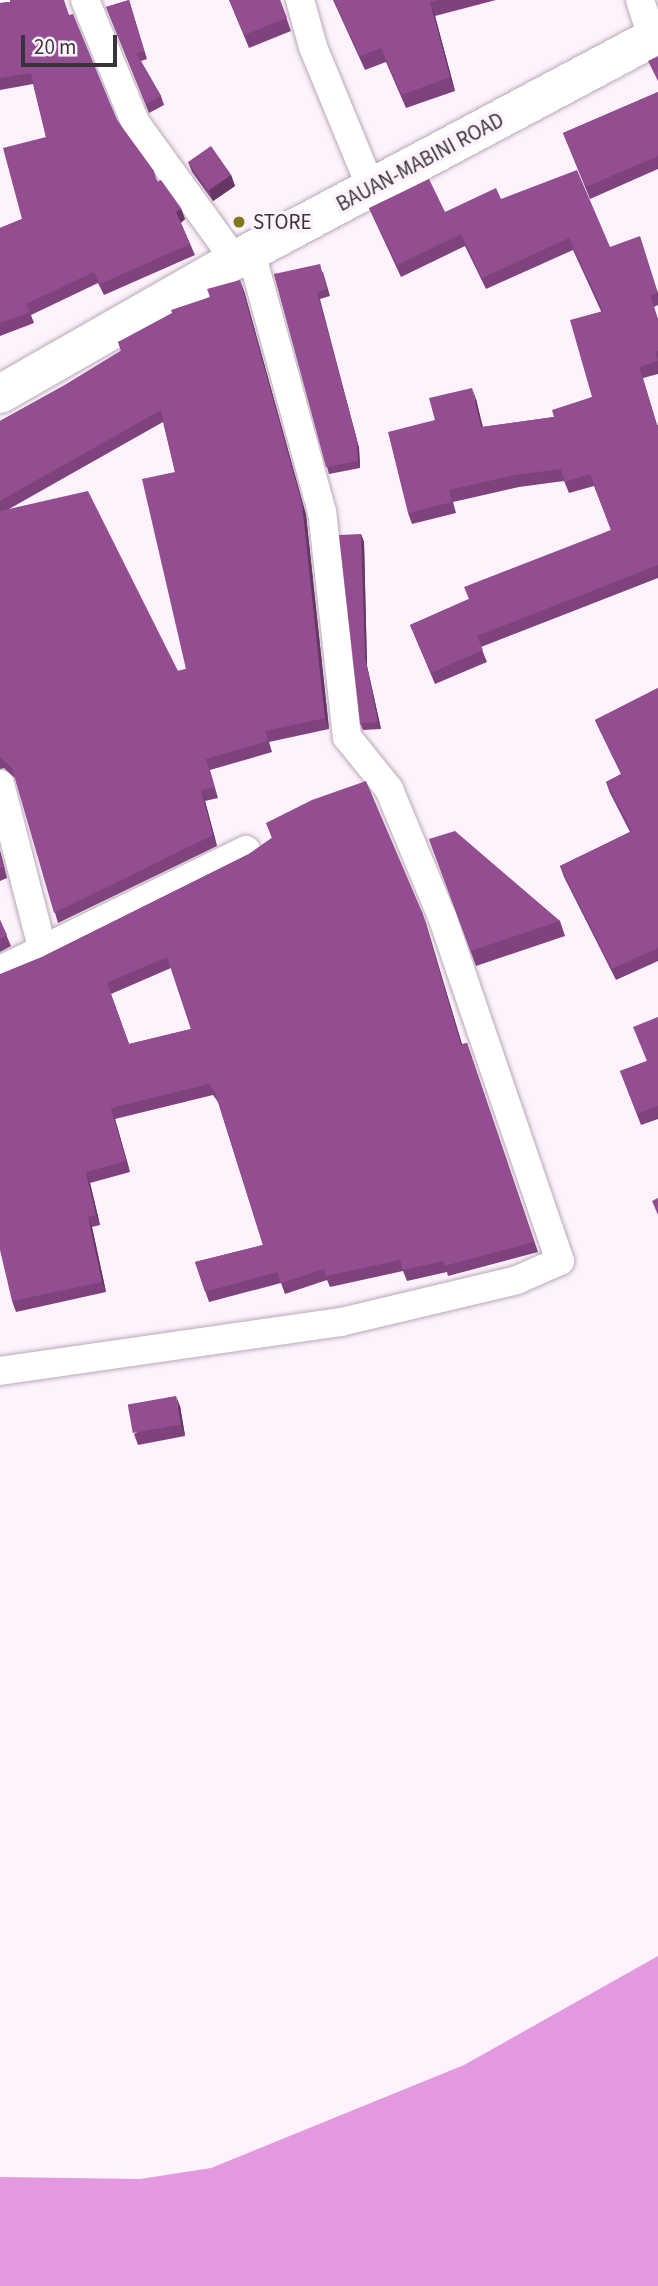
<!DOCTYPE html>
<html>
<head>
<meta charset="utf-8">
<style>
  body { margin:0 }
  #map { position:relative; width:658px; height:2286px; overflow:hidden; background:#fef2fd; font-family:"Source Sans 3",sans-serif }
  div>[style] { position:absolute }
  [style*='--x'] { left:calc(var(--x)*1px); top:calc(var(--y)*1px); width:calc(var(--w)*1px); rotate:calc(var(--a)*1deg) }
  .water>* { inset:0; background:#e399df }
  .roads { filter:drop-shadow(0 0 2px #b6a9b5) drop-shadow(0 0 2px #b6a9b5) }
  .minor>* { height:28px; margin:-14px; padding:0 14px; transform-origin:14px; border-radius:14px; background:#fff }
  .secondary>* { height:38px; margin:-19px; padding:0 19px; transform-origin:19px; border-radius:19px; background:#fff }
  .wall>* { inset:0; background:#7e437c }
  .shaded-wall>* { inset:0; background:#663765 }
  .building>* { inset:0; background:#924e90; transform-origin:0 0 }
  .dots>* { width:19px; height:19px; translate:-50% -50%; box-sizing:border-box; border:4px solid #fef2fd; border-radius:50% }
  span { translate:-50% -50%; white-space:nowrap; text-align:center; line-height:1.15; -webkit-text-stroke:7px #fef2fd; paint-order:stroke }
  .street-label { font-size:21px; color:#393439 }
  .poi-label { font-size:21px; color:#393439 }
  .left { translate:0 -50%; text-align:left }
  .scale { position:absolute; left:21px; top:35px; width:96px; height:32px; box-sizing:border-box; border:4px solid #393439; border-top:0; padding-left:9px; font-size:21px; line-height:24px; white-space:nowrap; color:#393439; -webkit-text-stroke:5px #fef2fd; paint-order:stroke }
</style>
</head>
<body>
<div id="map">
  <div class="water">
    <div style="clip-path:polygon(658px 1956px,658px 2286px,0 2286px,0 2177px,140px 2179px,211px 2168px,464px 2065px)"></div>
  </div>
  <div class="roads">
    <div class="minor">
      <div style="--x:85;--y:0;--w:132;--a:67.7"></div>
      <div style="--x:135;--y:122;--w:170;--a:54.1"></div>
      <div style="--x:300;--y:0;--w:49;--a:74.5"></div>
      <div style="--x:313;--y:47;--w:152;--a:67.6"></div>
      <div style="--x:640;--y:0;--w:40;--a:72"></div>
      <div style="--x:0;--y:784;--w:172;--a:75.6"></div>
      <div style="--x:0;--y:970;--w:274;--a:-26"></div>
      <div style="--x:0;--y:1371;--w:345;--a:-8.2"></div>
      <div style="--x:341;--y:1322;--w:181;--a:-13.4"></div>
      <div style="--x:517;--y:1280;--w:47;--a:-23.8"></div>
      <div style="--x:560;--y:1261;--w:364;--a:-108.9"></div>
      <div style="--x:442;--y:917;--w:139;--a:-112.5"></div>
      <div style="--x:389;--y:789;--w:67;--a:-128.9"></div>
      <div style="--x:347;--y:737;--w:226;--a:-96.3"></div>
      <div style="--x:322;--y:512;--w:270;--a:-105.3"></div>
    </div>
    <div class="secondary">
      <div style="--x:0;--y:394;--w:271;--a:-29.7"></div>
      <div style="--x:235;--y:260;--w:479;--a:-28"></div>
    </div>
  </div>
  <div class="wall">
    <div style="clip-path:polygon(129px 0,147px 59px,141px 61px,161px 96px,164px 105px,149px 113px,106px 7px)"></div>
    <div style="clip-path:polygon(229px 0,280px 0,291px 31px,249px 48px)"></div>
    <div style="clip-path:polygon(333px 0,496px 0,435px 16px,455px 91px,406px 108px,386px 62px,365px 70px)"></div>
    <div style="clip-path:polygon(10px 2px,69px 15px,117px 120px,158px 182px,185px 219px,181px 223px,195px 255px,104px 295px,98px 283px,31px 315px,34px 323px,0 336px,0 228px,22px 219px,46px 137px,33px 84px,0 90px,0 3px)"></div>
    <div style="clip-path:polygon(658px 92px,658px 169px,590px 199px,563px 133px)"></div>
    <div style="clip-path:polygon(188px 162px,231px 175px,235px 186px,213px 201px,192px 172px)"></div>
    <div style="clip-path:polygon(501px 199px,610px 247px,658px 292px,658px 305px,654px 307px,658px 319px,658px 374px,643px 378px,657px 425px,658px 425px,658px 578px,481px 647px,487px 662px,435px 684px,410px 625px,469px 599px,611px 530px,594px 486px,569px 493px,564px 481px,519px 487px,453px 502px,456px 513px,412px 524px,408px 513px,435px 420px,476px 399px,483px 427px,554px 417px,592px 397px,601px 311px,573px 250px,486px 289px,465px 246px,401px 277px,374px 219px,369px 208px,445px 212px)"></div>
    <div style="clip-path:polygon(323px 272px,330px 296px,320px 299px,359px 448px,360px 468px,329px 474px,274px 274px)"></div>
    <div style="clip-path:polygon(evenodd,244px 291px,306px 515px,329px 729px,269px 742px,272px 752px,210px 770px,218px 798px,205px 801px,217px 846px,58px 923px,15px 778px,4px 768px,0 769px,0 421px,65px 385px,121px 351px,118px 342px,244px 291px,163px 422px,175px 472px,186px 669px,178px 671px,9px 509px,163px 422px)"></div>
    <div style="clip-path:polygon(361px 534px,364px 542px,367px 666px,381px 729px,363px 730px,360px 723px)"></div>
    <div style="clip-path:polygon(658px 688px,658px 961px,616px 980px,564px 877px,560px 866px,630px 832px,610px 793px,606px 782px,621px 774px,600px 731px,595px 720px)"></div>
    <div style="clip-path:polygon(evenodd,266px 823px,422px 912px,462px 1044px,467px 1043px,538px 1252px,448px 1276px,447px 1272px,407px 1281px,403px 1271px,330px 1287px,327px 1280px,285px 1294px,281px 1283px,209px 1302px,195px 1262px,263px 1245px,218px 1102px,213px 1095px,115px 1119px,130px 1172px,90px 1183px,100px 1225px,92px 1227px,106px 1292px,16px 1312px,12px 1301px,44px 956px,249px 854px,272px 838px,266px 823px,171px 968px,191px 1029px,129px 1044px,111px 994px,171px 968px)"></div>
    <div style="clip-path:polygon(429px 839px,560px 921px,565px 936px,476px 966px)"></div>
    <div style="clip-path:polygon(0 851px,7px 878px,0 881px)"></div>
    <div style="clip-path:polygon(0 920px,11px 946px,0 952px)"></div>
    <div style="clip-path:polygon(658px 1017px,658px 1119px,641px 1125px,620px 1071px,647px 1061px)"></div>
    <div style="clip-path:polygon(180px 1406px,185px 1436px,138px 1445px,134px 1434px)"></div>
  </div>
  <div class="shaded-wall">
    <div style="clip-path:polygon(430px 2px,435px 16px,455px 91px,450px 77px)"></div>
    <div style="clip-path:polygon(231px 175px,235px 186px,213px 201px,209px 190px)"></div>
    <div style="clip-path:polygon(181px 208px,185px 219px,180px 223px,176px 212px)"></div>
    <div style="clip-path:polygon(240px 280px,244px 291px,306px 515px,329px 729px,325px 718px)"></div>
    <div style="clip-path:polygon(317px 292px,359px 448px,360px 468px,358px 461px)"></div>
    <div style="clip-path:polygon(472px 388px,476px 399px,485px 439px,481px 427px)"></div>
    <div style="clip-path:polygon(361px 534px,364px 542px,367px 666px,381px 729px,378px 722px,365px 658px)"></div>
    <div style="clip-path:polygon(201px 790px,205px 801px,217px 846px,213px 835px)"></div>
    <div style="clip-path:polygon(0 851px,7px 878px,0 855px)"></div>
    <div style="clip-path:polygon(422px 912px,426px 923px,465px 1055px,461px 1045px)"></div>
    <div style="clip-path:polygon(111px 1108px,115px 1119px,130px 1172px,126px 1161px)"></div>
    <div style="clip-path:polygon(86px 1172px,90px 1183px,100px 1225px,96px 1215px)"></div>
    <div style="clip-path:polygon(88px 1217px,92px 1227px,106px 1292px,102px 1282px)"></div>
    <div style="clip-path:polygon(176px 1396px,180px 1406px,185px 1436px,181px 1425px)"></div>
  </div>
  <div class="building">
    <div style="clip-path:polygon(10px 0,64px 0,69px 15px,73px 14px,117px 120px,154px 171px,157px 182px,161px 180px,181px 208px,176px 212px,190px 244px,100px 284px,94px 272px,26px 304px,30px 312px,0 323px,0 228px,22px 219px,3px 148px,46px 137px,31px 73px,0 78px,0 3px,10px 2px)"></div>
    <div style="clip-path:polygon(129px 0,144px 51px,136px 53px,161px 96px,146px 104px,106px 7px)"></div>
    <div style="clip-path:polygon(230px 0,280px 0,287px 18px,244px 35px)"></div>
    <div style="clip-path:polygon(334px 0,438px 0,430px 2px,450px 77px,402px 95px,381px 48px,360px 56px)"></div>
    <div style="clip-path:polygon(658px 56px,658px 81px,648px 61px)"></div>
    <div style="clip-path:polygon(658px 92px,658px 156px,586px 187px,563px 133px)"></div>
    <div style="left:211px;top:146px;width:35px;height:28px;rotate:55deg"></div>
    <div style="clip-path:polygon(577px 170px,610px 247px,640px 236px,658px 293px,650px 295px,658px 320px,658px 351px,655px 352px,658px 361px,639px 367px,657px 425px,658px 425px,658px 565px,477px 636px,483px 650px,431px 673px,410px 625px,469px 599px,464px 587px,611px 530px,590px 474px,565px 482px,561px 469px,515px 475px,449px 490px,452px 502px,408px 513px,388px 432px,435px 420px,429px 398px,472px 388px,481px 427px,554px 417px,552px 410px,592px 397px,570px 320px,603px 311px,569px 238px,482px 278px,461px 234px,397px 265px,369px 208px,429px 179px,445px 212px,496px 188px,501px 199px)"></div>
    <div style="clip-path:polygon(320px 264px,327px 289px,317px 292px,357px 440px,358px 461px,326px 467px,274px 274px)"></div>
    <div style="clip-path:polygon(240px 280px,302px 504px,325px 718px,265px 731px,268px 741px,206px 759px,214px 787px,201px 790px,213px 835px,54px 913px,12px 768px,0 757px,0 511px,88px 491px,178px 671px,186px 669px,142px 479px,175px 472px,161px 410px,0 501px,0 421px,65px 385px,122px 350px,118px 342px,172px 313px,171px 310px,210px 297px,207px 289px)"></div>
    <div style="clip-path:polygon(361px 534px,365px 658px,378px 722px,360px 723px,339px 535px)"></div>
    <div style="clip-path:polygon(658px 688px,658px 948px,612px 969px,560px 866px,632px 831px,606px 782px,622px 774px,595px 720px)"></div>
    <div style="clip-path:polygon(evenodd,366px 781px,422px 912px,461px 1045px,467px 1043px,534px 1242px,444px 1266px,443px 1261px,403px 1270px,400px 1260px,326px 1276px,324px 1269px,281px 1283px,277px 1272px,205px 1292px,195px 1262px,263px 1245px,215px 1092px,209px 1084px,111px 1108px,126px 1161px,86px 1172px,96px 1215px,88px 1217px,102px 1282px,12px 1301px,0 1250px,0 974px,44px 956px,249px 854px,273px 837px,266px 823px,312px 800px,366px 781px,167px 957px,191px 1029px,129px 1044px,107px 983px,167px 957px)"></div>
    <div style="clip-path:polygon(455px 831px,560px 921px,471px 951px,429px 839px)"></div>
    <div style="clip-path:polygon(0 855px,3px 867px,0 868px)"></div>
    <div style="clip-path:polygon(0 920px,7px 935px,0 939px)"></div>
    <div style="clip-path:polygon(658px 1017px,658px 1106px,637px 1114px,620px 1071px,647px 1061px,633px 1027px)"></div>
    <div style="clip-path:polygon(658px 1198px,658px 1215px,652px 1201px)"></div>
    <div style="left:176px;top:1396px;width:29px;height:49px;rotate:80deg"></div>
  </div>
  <div class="dots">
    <div style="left:239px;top:222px;background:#81771b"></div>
  </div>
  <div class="street-label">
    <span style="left:420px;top:162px;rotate:-28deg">BAUAN-MABINI ROAD</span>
  </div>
  <div class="poi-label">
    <span class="left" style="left:253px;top:222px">STORE</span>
  </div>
  <div class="scale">20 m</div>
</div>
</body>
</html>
